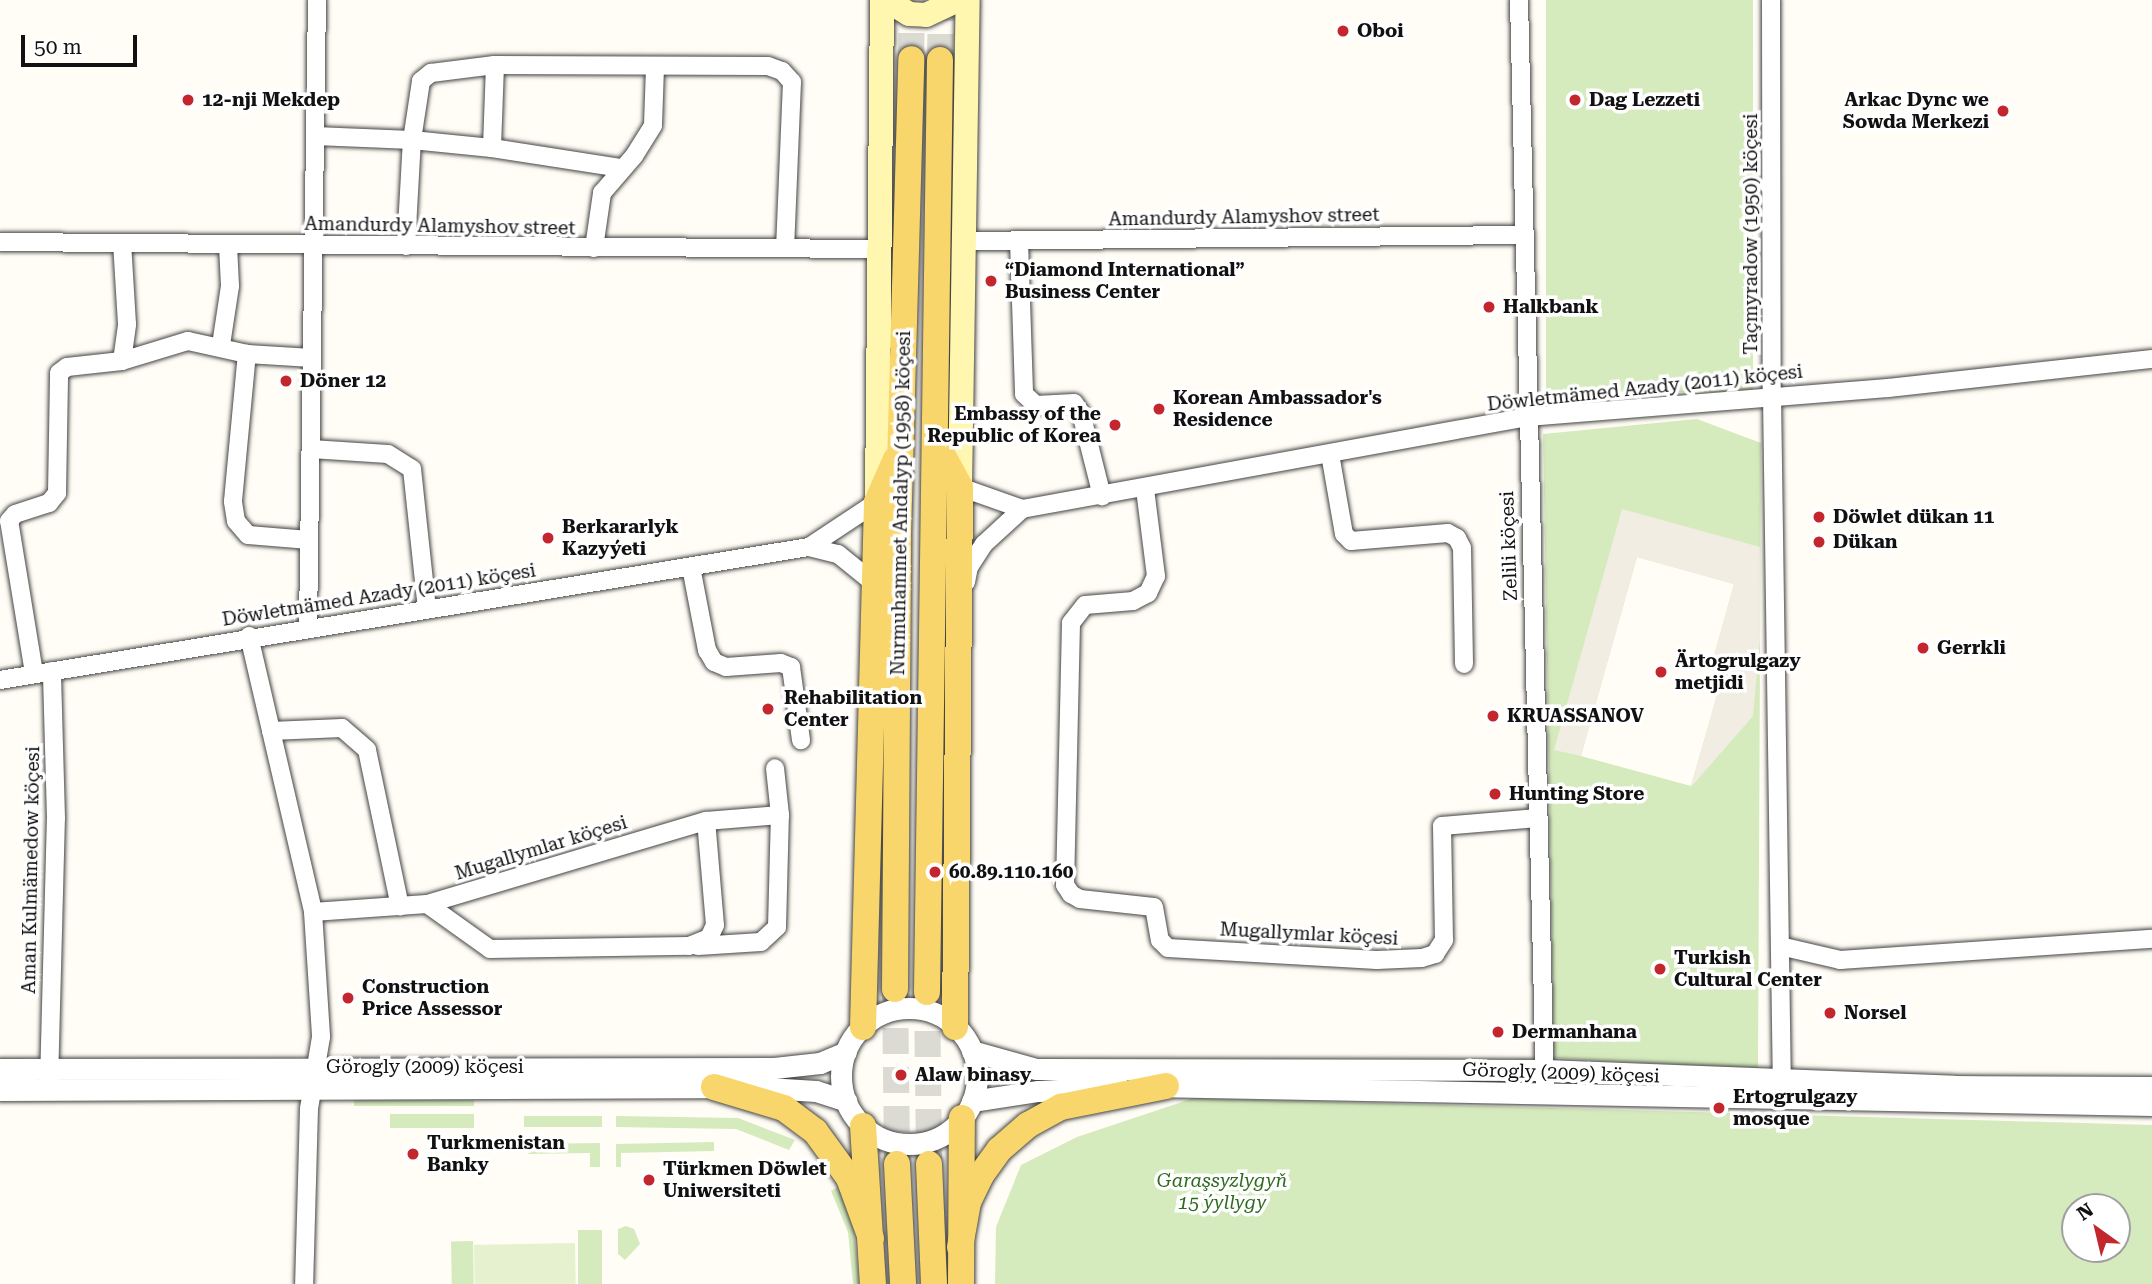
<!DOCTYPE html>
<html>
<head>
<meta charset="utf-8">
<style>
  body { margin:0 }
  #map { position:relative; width:2152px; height:1284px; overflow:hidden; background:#fffdf5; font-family:"Roboto Serif",serif }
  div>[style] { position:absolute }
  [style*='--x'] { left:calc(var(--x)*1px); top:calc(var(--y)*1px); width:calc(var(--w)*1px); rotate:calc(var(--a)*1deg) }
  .green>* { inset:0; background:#d5ebbd; transform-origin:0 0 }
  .pitch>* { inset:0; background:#e6f2cf; transform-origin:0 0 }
  .plaza>* { inset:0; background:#f1ede2 }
  .primary-tunnel>* { height:26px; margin-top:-13px; transform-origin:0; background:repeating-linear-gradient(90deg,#dbdad3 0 26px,transparent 0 39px) }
  .roads { filter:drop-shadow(0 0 2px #444) drop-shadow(0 0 2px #444) }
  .minor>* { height:18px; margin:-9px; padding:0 9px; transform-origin:9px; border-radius:9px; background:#fff }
  .tertiary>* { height:21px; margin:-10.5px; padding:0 10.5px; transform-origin:10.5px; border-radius:10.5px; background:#fff }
  .tertiary>.ring { margin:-10.5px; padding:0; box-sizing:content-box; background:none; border:21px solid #fff; border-radius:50% }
  .secondary>* { height:24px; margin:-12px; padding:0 12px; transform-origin:12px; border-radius:12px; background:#fff6b0 }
  .primary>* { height:26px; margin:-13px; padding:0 13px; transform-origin:13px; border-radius:13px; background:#f9d66b }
  .dots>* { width:19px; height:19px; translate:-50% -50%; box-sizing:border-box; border:4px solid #fff; border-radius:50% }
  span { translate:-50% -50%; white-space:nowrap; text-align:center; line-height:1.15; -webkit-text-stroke:7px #fff; paint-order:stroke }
  .poi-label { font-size:19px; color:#111; font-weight:700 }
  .left { translate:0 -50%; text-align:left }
  .right { translate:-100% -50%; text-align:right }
  .street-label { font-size:19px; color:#111 }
  .park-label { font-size:19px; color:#2f6b1f; font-style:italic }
  .north { position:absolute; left:2061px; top:1193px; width:70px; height:70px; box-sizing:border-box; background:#fff; border:2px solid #a0a0a0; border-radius:50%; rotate:326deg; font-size:19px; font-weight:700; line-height:28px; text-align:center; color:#111 }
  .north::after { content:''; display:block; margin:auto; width:24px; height:32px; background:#c4262e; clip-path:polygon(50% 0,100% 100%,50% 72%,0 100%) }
  .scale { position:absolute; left:21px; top:35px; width:116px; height:32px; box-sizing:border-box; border:4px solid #111; border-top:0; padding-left:9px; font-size:21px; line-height:24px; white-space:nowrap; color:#111; -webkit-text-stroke:5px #fff; paint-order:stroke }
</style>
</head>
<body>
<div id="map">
  <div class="green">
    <div style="left:1546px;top:0;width:207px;height:392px"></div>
    <div style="clip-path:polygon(evenodd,1697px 419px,1761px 443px,1758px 1069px,1554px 1058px,1543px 434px,1697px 419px,1637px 557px,1734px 584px,1710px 670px,1723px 674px,1691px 786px,1581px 756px,1637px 557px)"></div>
    <div style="clip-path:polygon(evenodd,1194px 1098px,2152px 1125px,2152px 1284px,995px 1284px,996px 1227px,1021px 1165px,1077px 1137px,1194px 1098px,2117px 1207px,2117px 1249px,2075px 1249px,2075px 1207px,2117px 1207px)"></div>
    <div style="left:354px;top:1100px;width:120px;height:6px"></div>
    <div style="left:474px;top:1114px;width:14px;height:84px;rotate:90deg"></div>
    <div style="left:602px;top:1116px;width:11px;height:78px;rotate:90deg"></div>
    <div style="clip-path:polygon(616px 1116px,738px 1118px,795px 1140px,789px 1150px,736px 1129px,616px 1127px)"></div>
    <div style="clip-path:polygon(714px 1142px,714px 1151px,621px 1153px,621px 1167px,616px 1167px,616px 1144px)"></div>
    <div style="clip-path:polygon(600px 1143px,600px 1167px,590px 1167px,590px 1153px,528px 1154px,528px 1144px)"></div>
    <div style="clip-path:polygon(838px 1187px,854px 1231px,859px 1284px,853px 1284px,848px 1232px,831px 1191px)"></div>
    <div style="clip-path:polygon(626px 1226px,634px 1229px,640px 1244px,625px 1260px,618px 1254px,618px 1229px)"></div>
    <div style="left:578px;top:1230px;width:24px;height:54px"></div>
    <div style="left:473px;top:1241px;width:43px;height:22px;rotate:89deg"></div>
  </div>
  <div class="pitch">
    <div style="left:575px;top:1243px;width:41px;height:101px;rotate:89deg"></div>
  </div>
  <div class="plaza">
    <div style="clip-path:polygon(1622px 509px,1760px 547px,1760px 639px,1753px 716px,1691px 787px,1723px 674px,1710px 670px,1734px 584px,1637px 557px,1581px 756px,1554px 750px)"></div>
  </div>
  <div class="primary-tunnel">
    <div style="--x:911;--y:59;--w:59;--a:-89"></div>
    <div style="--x:940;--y:60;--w:60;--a:-89"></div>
    <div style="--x:895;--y:989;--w:175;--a:89.3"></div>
    <div style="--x:927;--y:992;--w:172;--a:89.3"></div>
  </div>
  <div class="roads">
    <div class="minor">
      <div style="--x:1519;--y:0;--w:1084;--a:88.63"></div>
      <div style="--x:1771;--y:0;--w:395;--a:89.9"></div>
      <div style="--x:1772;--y:395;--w:697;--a:89.18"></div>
      <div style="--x:495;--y:65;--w:83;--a:92.1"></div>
      <div style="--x:492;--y:148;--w:131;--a:8.8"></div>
      <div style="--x:315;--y:136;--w:97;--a:2.4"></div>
      <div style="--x:412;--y:140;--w:60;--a:-81.3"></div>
      <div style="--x:421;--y:81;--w:13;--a:-39"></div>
      <div style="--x:431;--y:73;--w:64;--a:-7.2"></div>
      <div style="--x:494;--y:65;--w:274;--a:0.2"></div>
      <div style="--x:768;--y:66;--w:15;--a:20"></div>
      <div style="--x:782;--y:71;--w:15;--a:48"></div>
      <div style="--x:792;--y:82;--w:164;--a:92.4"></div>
      <div style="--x:965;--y:241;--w:558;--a:-0.62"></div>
      <div style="--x:1019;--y:241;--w:153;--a:88.1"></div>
      <div style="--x:1024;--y:394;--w:16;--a:43"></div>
      <div style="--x:1036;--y:405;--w:38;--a:-3"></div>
      <div style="--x:1074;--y:403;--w:12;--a:55"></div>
      <div style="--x:1081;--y:413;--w:86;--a:75.8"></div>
      <div style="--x:0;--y:242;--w:881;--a:0.46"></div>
      <div style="--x:406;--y:246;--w:106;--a:-86.8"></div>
      <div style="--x:412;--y:140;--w:80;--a:5.7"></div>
      <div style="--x:594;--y:248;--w:56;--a:-81.7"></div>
      <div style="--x:602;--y:193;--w:49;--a:-49.1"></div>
      <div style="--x:634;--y:156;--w:36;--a:-58"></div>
      <div style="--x:653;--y:125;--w:57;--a:-88"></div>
      <div style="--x:221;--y:345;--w:60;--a:-81.3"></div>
      <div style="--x:230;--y:286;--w:41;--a:-92.8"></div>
      <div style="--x:122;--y:361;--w:69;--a:-16.9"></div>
      <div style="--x:188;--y:341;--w:60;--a:12.4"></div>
      <div style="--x:311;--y:449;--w:77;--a:3.7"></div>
      <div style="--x:388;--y:454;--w:28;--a:32"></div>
      <div style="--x:412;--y:469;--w:141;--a:83.9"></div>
      <div style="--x:1330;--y:454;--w:81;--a:80.1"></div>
      <div style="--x:1344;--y:534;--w:10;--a:45"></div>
      <div style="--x:1351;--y:541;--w:97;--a:-4.7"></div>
      <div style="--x:1448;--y:533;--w:10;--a:29"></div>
      <div style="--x:1457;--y:538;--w:11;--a:63"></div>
      <div style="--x:1462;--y:548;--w:116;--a:89"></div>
      <div style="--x:960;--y:487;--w:66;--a:19.5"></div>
      <div style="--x:1022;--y:509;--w:513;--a:-10.32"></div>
      <div style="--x:1527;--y:417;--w:362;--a:-4.6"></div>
      <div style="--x:1888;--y:388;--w:266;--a:-6.3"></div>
      <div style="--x:1145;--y:489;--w:88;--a:82.8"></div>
      <div style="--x:1156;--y:576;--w:19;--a:115"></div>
      <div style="--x:1148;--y:593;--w:17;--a:152"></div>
      <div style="--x:1133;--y:601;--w:48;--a:175.2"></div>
      <div style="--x:1085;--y:605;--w:23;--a:128"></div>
      <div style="--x:1071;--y:623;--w:262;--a:91.3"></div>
      <div style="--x:1065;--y:885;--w:11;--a:56"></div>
      <div style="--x:1071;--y:894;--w:10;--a:29"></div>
      <div style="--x:1080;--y:899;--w:74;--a:6.2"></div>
      <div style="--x:1154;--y:907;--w:34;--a:80"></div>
      <div style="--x:1160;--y:940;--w:11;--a:45"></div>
      <div style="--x:1168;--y:948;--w:209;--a:3.3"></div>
      <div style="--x:1377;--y:960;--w:45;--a:-2.5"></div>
      <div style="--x:1422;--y:958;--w:14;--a:-17"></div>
      <div style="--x:1435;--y:954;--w:17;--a:-57"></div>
      <div style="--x:1444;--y:940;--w:114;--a:-91"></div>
      <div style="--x:1442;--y:826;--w:96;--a:-4.8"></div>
      <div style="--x:309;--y:540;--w:61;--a:-175.3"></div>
      <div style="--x:248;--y:535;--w:18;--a:-131"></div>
      <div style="--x:236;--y:521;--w:20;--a:-99"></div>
      <div style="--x:233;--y:501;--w:148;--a:-84.6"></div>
      <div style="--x:247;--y:354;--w:65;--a:3.5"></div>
      <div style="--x:809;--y:547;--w:30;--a:14"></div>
      <div style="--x:838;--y:554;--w:46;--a:38.9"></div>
      <div style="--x:691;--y:567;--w:85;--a:79.1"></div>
      <div style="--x:707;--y:650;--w:14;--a:60"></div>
      <div style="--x:714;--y:662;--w:13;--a:23"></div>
      <div style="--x:726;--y:667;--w:55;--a:-4.2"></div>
      <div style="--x:781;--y:663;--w:11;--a:22"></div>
      <div style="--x:791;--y:667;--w:74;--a:82.2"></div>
      <div style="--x:966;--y:582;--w:15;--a:-79"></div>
      <div style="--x:969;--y:567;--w:27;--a:-57"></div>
      <div style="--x:984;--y:544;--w:52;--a:-42.6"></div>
      <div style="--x:308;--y:627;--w:627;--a:-89.18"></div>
      <div style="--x:249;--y:636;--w:283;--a:76.9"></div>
      <div style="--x:313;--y:912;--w:125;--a:86.3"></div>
      <div style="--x:321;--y:1037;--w:73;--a:99.5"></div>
      <div style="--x:309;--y:1109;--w:175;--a:91.6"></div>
      <div style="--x:34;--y:673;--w:154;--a:-99.3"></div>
      <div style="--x:9;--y:521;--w:9;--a:-49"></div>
      <div style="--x:15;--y:514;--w:36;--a:-18"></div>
      <div style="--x:49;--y:503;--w:13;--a:-51"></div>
      <div style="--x:57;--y:493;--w:120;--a:-89"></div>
      <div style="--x:59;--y:373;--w:10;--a:-37"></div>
      <div style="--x:67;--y:367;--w:55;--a:-6.2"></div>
      <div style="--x:122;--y:361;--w:37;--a:-82"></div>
      <div style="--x:127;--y:324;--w:81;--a:-93.5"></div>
      <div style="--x:0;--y:680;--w:820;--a:-9.34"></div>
      <div style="--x:809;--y:547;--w:82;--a:-33.5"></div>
      <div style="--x:271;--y:731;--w:71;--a:-2.4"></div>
      <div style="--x:342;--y:728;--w:33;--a:41"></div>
      <div style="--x:367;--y:750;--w:160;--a:78.1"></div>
      <div style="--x:427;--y:904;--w:77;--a:35.5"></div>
      <div style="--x:490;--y:949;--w:199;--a:-0.9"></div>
      <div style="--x:689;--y:946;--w:22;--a:-22"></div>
      <div style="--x:709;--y:938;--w:14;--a:-65"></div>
      <div style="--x:715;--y:925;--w:104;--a:-94.9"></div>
      <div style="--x:313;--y:912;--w:114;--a:-4"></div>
      <div style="--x:427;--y:904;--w:291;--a:-16.6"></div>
      <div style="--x:706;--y:821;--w:74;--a:-4.6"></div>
      <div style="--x:698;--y:946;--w:63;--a:-3.6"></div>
      <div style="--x:761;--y:942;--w:22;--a:-43"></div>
      <div style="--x:777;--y:927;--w:112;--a:-88.5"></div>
      <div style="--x:780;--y:815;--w:47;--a:-96.1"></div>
      <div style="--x:1780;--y:946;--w:62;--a:13.1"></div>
      <div style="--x:1840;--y:960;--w:313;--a:-3.9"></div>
      <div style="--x:49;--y:1083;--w:265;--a:-88.5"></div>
      <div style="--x:56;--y:818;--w:147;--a:-91.6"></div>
    </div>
    <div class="tertiary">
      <div class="ring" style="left:841px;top:1008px;width:115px;height:115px"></div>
      <div style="--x:972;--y:1051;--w:66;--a:15.7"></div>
      <div style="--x:1036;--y:1069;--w:509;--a:0.11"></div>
      <div style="--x:1545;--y:1070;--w:409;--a:2.2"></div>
      <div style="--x:1954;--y:1086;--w:198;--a:0.3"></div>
      <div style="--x:0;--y:1069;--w:774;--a:-0.07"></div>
      <div style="--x:774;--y:1068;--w:46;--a:-6.2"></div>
      <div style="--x:820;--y:1063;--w:28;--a:-23"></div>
      <div style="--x:1152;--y:1086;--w:1000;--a:1.09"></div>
      <div style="--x:0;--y:1090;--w:751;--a:-0.23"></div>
      <div style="--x:751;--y:1087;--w:65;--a:3.5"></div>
      <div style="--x:816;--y:1091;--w:32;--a:18"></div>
      <div style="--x:972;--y:1101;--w:67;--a:-8.6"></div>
      <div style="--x:1038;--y:1091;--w:81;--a:-2.8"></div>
    </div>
    <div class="secondary">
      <div style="--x:886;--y:0;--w:27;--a:31"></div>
      <div style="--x:909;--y:14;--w:17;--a:3"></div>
      <div style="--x:926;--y:15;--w:35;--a:-25"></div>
      <div style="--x:960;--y:487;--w:487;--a:-89.1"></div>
      <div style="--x:877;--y:500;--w:500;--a:-89.43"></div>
    </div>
    <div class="primary">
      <div style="--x:936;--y:443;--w:50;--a:61.4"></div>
      <div style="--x:960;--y:487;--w:540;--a:90.53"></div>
      <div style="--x:895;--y:989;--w:452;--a:-89.6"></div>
      <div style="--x:898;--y:537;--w:478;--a:-88.4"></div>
      <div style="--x:927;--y:992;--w:932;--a:-89.2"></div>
      <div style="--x:863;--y:1027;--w:525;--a:-88.47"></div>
      <div style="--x:877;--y:502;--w:47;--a:-66.2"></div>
      <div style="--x:714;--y:1087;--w:73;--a:16.7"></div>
      <div style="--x:784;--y:1108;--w:39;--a:37"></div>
      <div style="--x:815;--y:1131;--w:58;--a:54.1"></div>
      <div style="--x:849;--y:1178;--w:64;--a:69.9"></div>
      <div style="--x:863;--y:1126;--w:158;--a:86.4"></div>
      <div style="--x:897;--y:1164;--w:120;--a:87.1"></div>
      <div style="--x:929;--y:1164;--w:120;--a:87.6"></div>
      <div style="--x:960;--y:1247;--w:46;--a:-79.9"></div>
      <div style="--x:968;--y:1202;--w:30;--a:-64"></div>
      <div style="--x:981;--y:1175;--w:31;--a:-54"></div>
      <div style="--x:999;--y:1150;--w:38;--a:-41"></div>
      <div style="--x:1028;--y:1125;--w:38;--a:-29"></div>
      <div style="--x:1061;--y:1107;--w:107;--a:-11.3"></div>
      <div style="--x:961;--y:1284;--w:166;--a:-89.7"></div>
    </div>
  </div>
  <div class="dots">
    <div style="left:1343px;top:31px;background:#c4262e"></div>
    <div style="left:188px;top:100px;background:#c4262e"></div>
    <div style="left:1575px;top:100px;background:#c4262e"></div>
    <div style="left:2003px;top:111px;background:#c4262e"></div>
    <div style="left:991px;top:281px;background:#c4262e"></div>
    <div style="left:1489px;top:307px;background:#c4262e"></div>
    <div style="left:286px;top:381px;background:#c4262e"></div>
    <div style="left:1159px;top:409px;background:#c4262e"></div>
    <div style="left:1115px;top:425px;background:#c4262e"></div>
    <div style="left:1819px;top:517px;background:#c4262e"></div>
    <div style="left:548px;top:538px;background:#c4262e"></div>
    <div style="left:1819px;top:542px;background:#c4262e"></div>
    <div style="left:1923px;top:648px;background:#c4262e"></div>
    <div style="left:1661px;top:672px;background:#c4262e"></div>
    <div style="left:768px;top:709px;background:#c4262e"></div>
    <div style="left:1493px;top:716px;background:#c4262e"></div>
    <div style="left:1495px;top:794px;background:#c4262e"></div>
    <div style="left:935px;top:872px;background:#c4262e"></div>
    <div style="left:1660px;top:969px;background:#c4262e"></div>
    <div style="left:348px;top:998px;background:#c4262e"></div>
    <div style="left:1830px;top:1013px;background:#c4262e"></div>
    <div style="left:1498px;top:1032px;background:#c4262e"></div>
    <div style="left:901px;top:1075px;background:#c4262e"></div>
    <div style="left:1719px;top:1108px;background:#c4262e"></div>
    <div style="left:413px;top:1154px;background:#c4262e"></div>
    <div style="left:649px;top:1180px;background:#c4262e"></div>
  </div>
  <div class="poi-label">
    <span class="left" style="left:1357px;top:31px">Oboi</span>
    <span class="left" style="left:202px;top:100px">12-nji Mekdep</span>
    <span class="left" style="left:1589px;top:100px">Dag Lezzeti</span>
    <span class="right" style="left:1989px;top:111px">Arkac Dync we<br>Sowda Merkezi</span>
    <span class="left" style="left:1005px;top:281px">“Diamond International”<br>Business Center</span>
    <span class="left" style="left:1503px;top:307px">Halkbank</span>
    <span class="left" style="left:300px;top:381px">Döner 12</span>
    <span class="left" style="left:1173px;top:409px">Korean Ambassador's<br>Residence</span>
    <span class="right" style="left:1101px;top:425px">Embassy of the<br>Republic of Korea</span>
    <span class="left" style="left:1833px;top:517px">Döwlet dükan 11</span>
    <span class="left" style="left:562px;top:538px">Berkararlyk<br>Kazyýeti</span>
    <span class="left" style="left:1833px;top:542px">Dükan</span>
    <span class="left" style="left:1937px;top:648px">Gerrkli</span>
    <span class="left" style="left:1675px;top:672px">Ärtogrulgazy<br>metjidi</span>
    <span class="left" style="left:784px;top:709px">Rehabilitation<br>Center</span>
    <span class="left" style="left:1507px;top:716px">KRUASSANOV</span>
    <span class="left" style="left:1509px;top:794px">Hunting Store</span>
    <span class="left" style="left:949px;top:872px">60.89.110.160</span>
    <span class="left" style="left:1674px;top:969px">Turkish<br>Cultural Center</span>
    <span class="left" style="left:362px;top:998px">Construction<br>Price Assessor</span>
    <span class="left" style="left:1844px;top:1013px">Norsel</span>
    <span class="left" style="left:1512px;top:1032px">Dermanhana</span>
    <span class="left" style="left:915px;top:1075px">Alaw binasy</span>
    <span class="left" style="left:1733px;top:1108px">Ertogrulgazy<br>mosque</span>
    <span class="left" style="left:427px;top:1154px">Turkmenistan<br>Banky</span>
    <span class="left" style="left:663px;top:1180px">Türkmen Döwlet<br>Uniwersiteti</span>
  </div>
  <div class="street-label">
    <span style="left:1244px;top:217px;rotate:-1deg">Amandurdy Alamyshov street</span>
    <span style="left:440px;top:226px;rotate:1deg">Amandurdy Alamyshov street</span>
    <span style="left:1751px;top:234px;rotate:-90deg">Taçmyradow (1950) köçesi</span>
    <span style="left:1645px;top:388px;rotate:-6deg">Döwletmämed Azady (2011) köçesi</span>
    <span style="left:901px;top:503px;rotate:-89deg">Nurmuhammet Andalyp (1958) köçesi</span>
    <span style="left:1509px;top:546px;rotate:-92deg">Zelili köçesi</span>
    <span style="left:379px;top:595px;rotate:-9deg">Döwletmämed Azady (2011) köçesi</span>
    <span style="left:541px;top:848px;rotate:-17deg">Mugallymlar köçesi</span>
    <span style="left:31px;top:870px;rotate:-89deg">Aman Kulmämedow köçesi</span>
    <span style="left:1309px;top:934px;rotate:3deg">Mugallymlar köçesi</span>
    <span style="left:425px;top:1067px">Görogly (2009) köçesi</span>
    <span style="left:1561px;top:1073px;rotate:2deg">Görogly (2009) köçesi</span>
  </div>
  <div class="park-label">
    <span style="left:1222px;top:1192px">Garaşsyzlygyň<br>15 ýyllygy</span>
  </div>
  <div class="north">N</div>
  <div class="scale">50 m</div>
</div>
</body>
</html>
